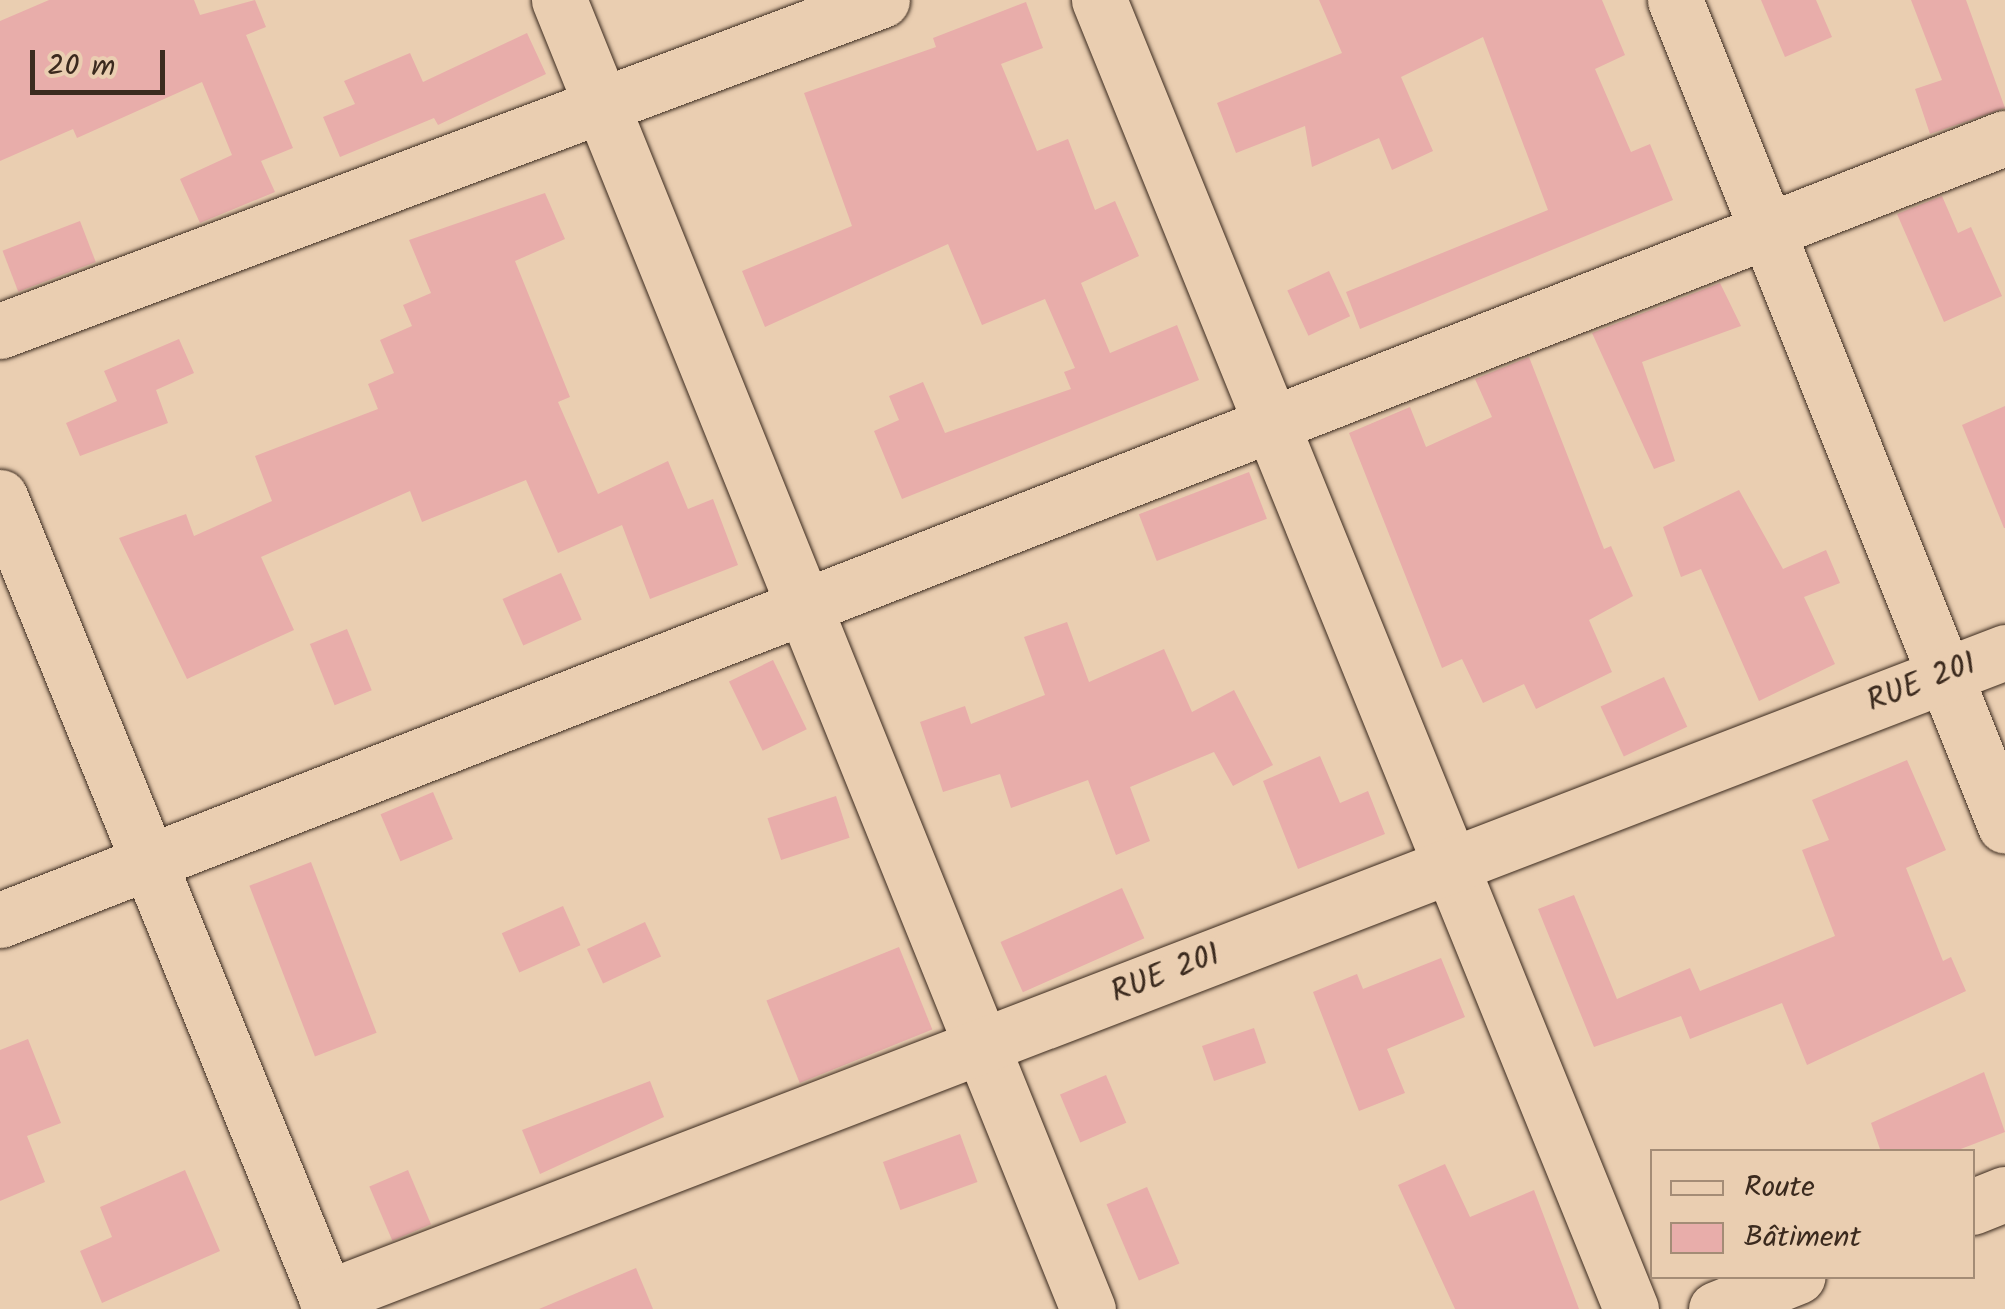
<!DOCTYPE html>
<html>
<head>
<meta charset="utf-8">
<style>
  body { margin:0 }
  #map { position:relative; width:2005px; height:1309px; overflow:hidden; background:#eaceb1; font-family:Kalam,sans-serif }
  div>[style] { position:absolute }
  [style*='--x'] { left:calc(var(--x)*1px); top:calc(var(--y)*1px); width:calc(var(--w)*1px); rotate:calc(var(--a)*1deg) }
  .building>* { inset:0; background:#e8adaa; transform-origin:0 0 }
  .roads { filter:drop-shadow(0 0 2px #3b2a1e) drop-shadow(0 0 2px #3b2a1e) }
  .minor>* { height:55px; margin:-27.5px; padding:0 27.5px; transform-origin:27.5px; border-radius:27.5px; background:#eaceb1 }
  span { translate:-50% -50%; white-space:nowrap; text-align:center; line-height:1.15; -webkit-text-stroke:8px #eaceb1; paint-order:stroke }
  .street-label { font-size:32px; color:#3b2a1e }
  .legend { position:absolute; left:1650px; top:1149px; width:325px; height:130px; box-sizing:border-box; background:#eaceb1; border:2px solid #a48c76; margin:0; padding:12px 18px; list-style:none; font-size:30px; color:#3b2a1e }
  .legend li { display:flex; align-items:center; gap:20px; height:50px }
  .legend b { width:50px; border:2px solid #a48c76 }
  .scale { position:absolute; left:30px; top:50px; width:135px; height:45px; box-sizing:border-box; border:5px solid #3b2a1e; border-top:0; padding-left:12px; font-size:30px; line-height:35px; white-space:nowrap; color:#3b2a1e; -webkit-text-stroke:8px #eaceb1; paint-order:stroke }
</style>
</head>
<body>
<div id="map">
  <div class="building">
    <div style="clip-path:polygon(49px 0,194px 0,200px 15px,255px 0,266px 27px,246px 35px,293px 148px,261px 161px,275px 192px,200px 223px,180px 179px,232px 155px,202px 82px,77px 138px,73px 129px,0 161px,0 21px)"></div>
    <div style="clip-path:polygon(1319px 0,1602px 0,1625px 55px,1595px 69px,1631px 152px,1650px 144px,1673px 200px,1360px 329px,1346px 292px,1548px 210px,1483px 37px,1401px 77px,1433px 151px,1392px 170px,1379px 138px,1312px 167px,1305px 126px,1236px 153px,1217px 103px,1342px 53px)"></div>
    <div style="clip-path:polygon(1761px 0,1816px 0,1832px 37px,1785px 57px)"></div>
    <div style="clip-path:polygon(1911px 0,1966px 0,2005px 108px,1930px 134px,1915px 89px,1942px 80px)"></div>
    <div style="clip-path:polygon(1026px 2px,1043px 48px,1001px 64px,1037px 151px,1068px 139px,1095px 210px,1115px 201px,1139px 256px,1081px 283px,1110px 353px,1177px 325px,1199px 380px,902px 499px,874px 431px,899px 420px,889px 396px,923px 382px,945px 433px,1071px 389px,1064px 372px,1075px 368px,1045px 299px,982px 325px,948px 244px,765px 327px,742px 271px,852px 226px,804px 93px,936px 47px,933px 38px)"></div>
    <div style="clip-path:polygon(527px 33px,546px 74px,438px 125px,434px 118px,340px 157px,323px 117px,355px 104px,344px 81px,410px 53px,423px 82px)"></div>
    <div style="clip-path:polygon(545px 193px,565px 239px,515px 261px,570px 397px,558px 402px,598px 494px,668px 461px,688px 509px,713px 499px,738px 565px,650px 599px,622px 525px,558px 553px,526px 480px,422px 522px,410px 491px,261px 557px,294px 630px,187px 679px,119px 538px,186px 514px,194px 536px,272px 501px,255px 456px,378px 409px,368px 384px,394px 373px,380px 340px,412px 326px,403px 305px,431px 293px,409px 240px)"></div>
    <div style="clip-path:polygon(1942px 196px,1958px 233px,1971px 227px,2002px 296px,1944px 322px,1897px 214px)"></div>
    <div style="left:80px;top:221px;width:44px;height:83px;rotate:69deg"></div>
    <div style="left:1329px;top:271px;width:50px;height:46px;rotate:65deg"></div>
    <div style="clip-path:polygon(1720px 283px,1741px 326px,1642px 362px,1675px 461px,1654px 469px,1592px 333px)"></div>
    <div style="clip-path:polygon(179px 339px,194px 373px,156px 390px,168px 423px,80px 456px,66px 423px,117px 401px,104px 371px)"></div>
    <div style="clip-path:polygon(1529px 357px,1604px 549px,1611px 546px,1633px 596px,1589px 620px,1612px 672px,1536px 709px,1524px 684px,1483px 703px,1462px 659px,1442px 668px,1349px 433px,1410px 407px,1426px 447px,1492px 417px,1475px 379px)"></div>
    <div style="clip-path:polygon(2005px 406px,2005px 528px,2004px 528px,1962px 425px)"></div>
    <div style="left:1249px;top:472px;width:50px;height:118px;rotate:69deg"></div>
    <div style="clip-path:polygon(1739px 490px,1783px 569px,1826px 550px,1840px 583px,1804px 597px,1835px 664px,1759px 701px,1701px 569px,1681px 577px,1663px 527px)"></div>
    <div style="left:561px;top:573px;width:51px;height:64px;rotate:66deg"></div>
    <div style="clip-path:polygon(1067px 622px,1089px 682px,1164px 649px,1192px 712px,1234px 690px,1273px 765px,1233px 786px,1214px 752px,1130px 787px,1150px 841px,1116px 855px,1088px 780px,1011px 808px,1000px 774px,943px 792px,920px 722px,965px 706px,971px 724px,1045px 695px,1024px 637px)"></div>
    <div style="left:347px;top:629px;width:66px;height:40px;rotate:68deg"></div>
    <div style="left:773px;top:660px;width:77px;height:49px;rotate:64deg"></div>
    <div style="left:1664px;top:677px;width:55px;height:70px;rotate:65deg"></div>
    <div style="clip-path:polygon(1320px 756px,1340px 803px,1368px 791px,1385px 834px,1298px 869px,1263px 781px)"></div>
    <div style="clip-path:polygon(1907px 760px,1946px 850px,1906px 868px,1943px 961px,1951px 957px,1966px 991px,1807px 1065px,1782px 1003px,1690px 1039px,1681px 1016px,1594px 1047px,1538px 909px,1574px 895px,1617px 999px,1690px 968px,1700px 991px,1835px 936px,1802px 850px,1829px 840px,1812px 800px)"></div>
    <div style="left:433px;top:792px;width:51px;height:57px;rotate:67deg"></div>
    <div style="left:836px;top:796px;width:44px;height:72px;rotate:72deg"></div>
    <div style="left:311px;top:862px;width:183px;height:66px;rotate:69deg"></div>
    <div style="left:1122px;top:888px;width:55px;height:133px;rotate:66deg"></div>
    <div style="left:563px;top:906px;width:43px;height:67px;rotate:66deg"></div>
    <div style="left:645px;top:922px;width:38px;height:64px;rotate:65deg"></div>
    <div style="left:899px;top:947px;width:89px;height:143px;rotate:68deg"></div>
    <div style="clip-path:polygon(1441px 958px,1465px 1017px,1387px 1049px,1405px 1093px,1359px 1111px,1313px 992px,1357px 974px,1363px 989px)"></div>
    <div style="left:1254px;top:1028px;width:37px;height:55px;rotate:71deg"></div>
    <div style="clip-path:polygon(28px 1039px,61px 1123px,27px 1136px,45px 1182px,0 1201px,0 1050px)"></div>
    <div style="clip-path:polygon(1984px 1072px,2005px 1132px,1953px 1152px,1881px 1152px,1871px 1123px)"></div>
    <div style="left:1106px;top:1075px;width:52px;height:50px;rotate:67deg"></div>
    <div style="clip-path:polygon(650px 1081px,664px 1117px,540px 1174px,522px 1130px)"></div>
    <div style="left:960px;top:1134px;width:51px;height:82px;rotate:70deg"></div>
    <div style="clip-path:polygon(1445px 1164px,1470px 1217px,1534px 1190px,1579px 1309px,1455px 1309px,1398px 1185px)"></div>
    <div style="clip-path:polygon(185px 1170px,220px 1251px,102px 1303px,80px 1251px,112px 1237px,100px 1207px)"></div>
    <div style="left:408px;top:1170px;width:59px;height:42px;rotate:67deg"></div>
    <div style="left:1147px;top:1187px;width:83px;height:44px;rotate:67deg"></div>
    <div style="clip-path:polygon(636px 1268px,653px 1309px,539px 1309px)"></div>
  </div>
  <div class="roads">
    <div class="minor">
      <div style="--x:559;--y:0;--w:1412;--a:68"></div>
      <div style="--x:1099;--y:0;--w:1413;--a:67.88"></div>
      <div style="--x:1675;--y:0;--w:889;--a:68.22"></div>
      <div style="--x:0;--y:331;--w:942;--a:-20.57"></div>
      <div style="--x:0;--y:497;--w:877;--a:67.82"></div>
      <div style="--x:0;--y:920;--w:2152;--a:-21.31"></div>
      <div style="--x:1972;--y:1207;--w:35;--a:-22"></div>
      <div style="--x:326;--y:1298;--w:1799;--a:-21.04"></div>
      <div style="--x:1716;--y:1309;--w:88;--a:-21.9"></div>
    </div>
  </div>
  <div class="street-label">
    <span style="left:1922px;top:684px;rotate:-21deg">RUE 201</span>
    <span style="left:1166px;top:975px;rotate:-21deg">RUE 201</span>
  </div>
  <ul class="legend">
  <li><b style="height:12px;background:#eaceb1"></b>Route</li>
  <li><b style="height:28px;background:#e8adaa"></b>Bâtiment</li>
  </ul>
  <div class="scale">20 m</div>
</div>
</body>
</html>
